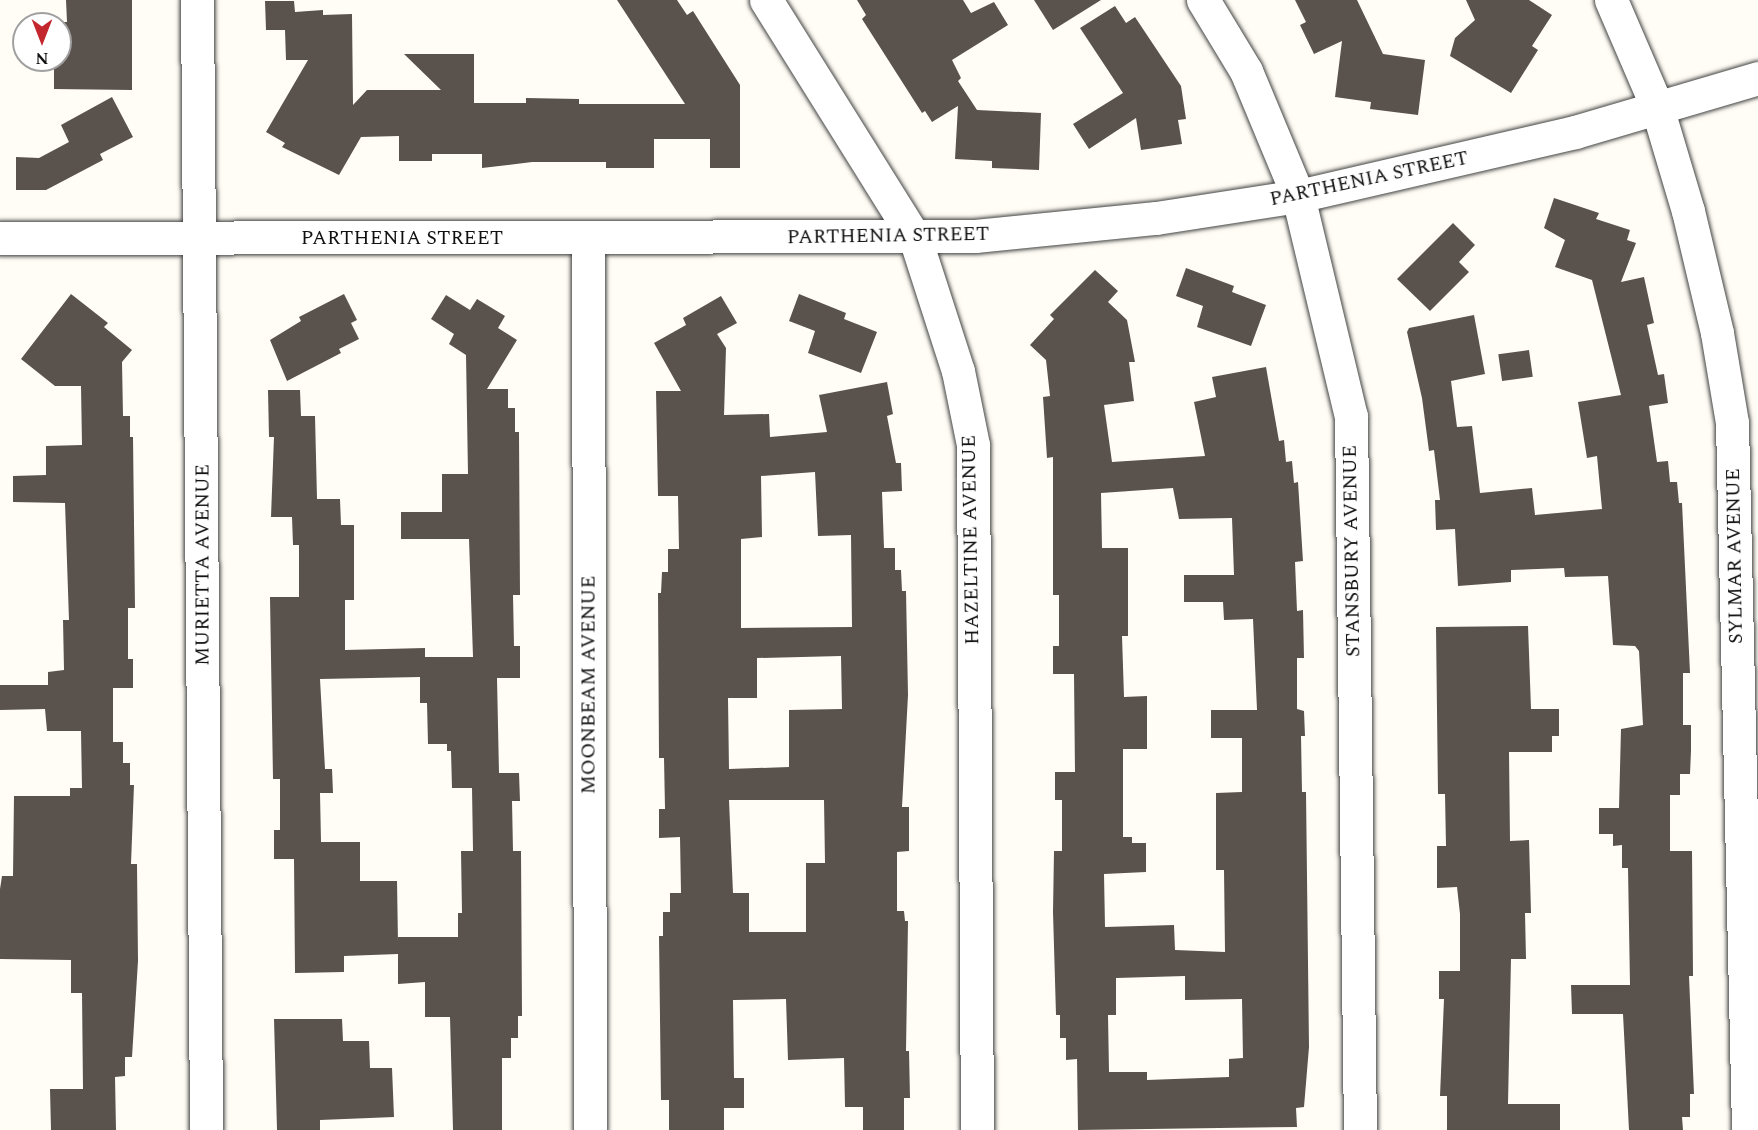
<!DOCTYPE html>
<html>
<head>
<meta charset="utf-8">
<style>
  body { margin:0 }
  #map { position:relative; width:1758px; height:1130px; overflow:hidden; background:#fffdf5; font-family:Spectral,serif }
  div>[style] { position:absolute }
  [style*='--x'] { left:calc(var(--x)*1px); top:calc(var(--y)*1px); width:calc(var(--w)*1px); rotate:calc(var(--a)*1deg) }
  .building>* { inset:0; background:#5a524d; transform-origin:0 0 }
  .roads { filter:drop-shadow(0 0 2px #444) drop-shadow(0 0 2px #444) }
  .minor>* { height:33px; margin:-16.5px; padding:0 16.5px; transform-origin:16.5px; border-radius:16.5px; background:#fff }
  span { translate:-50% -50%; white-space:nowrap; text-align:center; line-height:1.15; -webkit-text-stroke:6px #fff; paint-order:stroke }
  .street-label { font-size:20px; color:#111 }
  .north { position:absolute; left:12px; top:12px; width:60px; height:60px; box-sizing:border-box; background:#fff; border:2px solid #a0a0a0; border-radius:50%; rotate:180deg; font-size:16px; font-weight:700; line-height:24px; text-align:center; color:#111 }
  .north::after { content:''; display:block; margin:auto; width:21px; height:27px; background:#c4262e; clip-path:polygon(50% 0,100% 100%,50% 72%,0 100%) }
</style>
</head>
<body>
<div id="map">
  <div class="building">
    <div style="clip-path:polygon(66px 0,132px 0,132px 90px,54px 89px,54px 60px,60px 60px,60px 24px,24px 24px,22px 51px,22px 22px,67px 22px)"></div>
    <div style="clip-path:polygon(617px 0,677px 0,687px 15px,693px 11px,740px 85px,740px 168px,710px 168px,710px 139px,654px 139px,654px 168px,606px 168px,606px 162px,532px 162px,482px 168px,482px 154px,432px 154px,432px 161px,399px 161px,399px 136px,361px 137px,339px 175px,282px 147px,285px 143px,266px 132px,308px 60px,286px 60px,285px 30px,266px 30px,265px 1px,294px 1px,295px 12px,323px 10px,323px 15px,352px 14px,353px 105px,367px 90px,441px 90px,404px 54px,474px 54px,474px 103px,526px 103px,526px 98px,579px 99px,579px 104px,685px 104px)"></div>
    <div style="clip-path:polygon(857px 0,963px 0,971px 13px,994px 2px,1008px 25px,952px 60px,961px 78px,958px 81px,977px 110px,1041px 113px,1039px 170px,992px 168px,992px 161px,955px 159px,958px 106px,932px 122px,925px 111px,922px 113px,862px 19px,866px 15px)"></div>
    <div style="clip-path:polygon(1034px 0,1101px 0,1053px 30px)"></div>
    <div style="clip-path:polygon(1295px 0,1357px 0,1383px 54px,1425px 60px,1418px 115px,1370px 109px,1371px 102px,1335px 97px,1342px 41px,1314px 54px,1300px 25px,1306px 22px)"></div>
    <div style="clip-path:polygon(1466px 0,1529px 0,1552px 15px,1532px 46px,1538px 50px,1511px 93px,1450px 56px,1455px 38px,1475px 20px)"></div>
    <div style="clip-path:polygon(1115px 6px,1126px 23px,1135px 17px,1181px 86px,1186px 119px,1178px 120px,1182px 144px,1141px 150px,1136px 118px,1089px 149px,1073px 124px,1123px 93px,1080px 28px)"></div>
    <div style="clip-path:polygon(112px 97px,133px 137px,100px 154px,103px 160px,46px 190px,16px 190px,16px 157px,39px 158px,69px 142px,61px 125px)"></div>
    <div style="clip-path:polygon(1554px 198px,1599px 213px,1596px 219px,1630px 230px,1627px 240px,1636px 243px,1621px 282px,1644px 277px,1654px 323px,1647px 325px,1658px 375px,1664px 374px,1668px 403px,1649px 406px,1657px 462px,1668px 461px,1670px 482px,1677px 482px,1679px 503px,1682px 503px,1690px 673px,1683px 673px,1683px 725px,1691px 725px,1691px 751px,1690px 774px,1680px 774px,1680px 795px,1670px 795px,1670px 851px,1692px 851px,1693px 976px,1689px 976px,1694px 1094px,1690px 1094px,1690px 1117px,1682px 1117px,1683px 1130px,1629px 1130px,1623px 1014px,1572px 1014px,1571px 985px,1630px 985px,1628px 868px,1622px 868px,1622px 845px,1613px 846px,1613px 834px,1599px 834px,1599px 808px,1619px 808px,1621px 729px,1643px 725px,1639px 651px,1635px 646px,1613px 645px,1608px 576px,1565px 577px,1564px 568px,1511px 570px,1511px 582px,1458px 586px,1455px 529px,1436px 530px,1435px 500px,1440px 500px,1434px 450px,1429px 451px,1422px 398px,1407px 332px,1409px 328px,1474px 315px,1485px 374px,1451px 381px,1457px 427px,1472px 426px,1480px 493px,1532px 488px,1535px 515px,1602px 509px,1597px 456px,1587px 458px,1578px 402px,1621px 395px,1592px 280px,1555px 267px,1565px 240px,1544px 228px)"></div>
    <div style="clip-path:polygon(1453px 223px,1475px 245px,1459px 262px,1469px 272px,1430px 311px,1397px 279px)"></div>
    <div style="clip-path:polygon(1186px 268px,1234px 286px,1232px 292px,1266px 305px,1251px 346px,1197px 327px,1203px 306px,1176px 296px)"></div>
    <div style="clip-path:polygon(evenodd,1095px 270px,1118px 291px,1108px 302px,1127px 320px,1135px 362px,1129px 362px,1134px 401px,1104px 405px,1112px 462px,1205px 456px,1194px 402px,1216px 397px,1212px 377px,1266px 367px,1279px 441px,1284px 440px,1286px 462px,1292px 461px,1294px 483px,1298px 482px,1303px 561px,1295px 562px,1297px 611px,1303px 610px,1304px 658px,1297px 658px,1297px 709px,1304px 711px,1305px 736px,1301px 736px,1302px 792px,1306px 792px,1309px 1047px,1304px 1107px,1296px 1108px,1297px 1127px,1078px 1130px,1077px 1059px,1066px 1060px,1066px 1038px,1060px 1038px,1060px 1015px,1056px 1015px,1053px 912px,1054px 851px,1062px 851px,1062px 800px,1055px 800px,1055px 772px,1075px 772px,1074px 674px,1053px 674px,1053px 646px,1059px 646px,1059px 595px,1053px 595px,1053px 457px,1047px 458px,1043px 397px,1050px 396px,1046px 360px,1030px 345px,1054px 319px,1050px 315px,1095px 270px,1173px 488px,1179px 519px,1232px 518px,1234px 575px,1184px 575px,1184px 602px,1223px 602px,1224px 620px,1253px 619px,1257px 710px,1211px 710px,1211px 738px,1242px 738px,1242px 792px,1216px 793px,1216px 870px,1224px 870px,1225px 952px,1175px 950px,1174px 925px,1105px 927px,1104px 874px,1146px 872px,1146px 843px,1132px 843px,1132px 837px,1123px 837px,1123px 749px,1147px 749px,1147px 696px,1124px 697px,1122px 636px,1128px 636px,1128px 548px,1102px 548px,1101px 493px,1173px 488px,1095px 270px,1185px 976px,1185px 1000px,1242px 999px,1243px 1058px,1229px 1059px,1229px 1077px,1147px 1080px,1147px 1072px,1109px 1072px,1108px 1015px,1116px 1015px,1116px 978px,1185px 976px)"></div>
    <div style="clip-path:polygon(71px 294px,108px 323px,104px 327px,132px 350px,122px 362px,123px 416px,130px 416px,130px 437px,133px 437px,135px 608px,128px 608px,128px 659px,133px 659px,133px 688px,113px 688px,113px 742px,123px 742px,123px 763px,130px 763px,130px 785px,134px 785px,131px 864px,137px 864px,138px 961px,132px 1057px,125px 1057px,125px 1076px,115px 1077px,116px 1130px,51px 1130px,50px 1089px,83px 1089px,82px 993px,71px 993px,71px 960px,0 959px,0 889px,2px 876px,13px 876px,14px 796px,70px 796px,70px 788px,82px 788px,81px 731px,47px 731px,45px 709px,0 710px,0 685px,48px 685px,48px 672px,64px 670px,63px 620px,69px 620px,65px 503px,13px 502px,13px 476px,46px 475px,46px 446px,82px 445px,81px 386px,55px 386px,21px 359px)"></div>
    <div style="clip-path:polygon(344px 294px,357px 320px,351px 323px,359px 339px,339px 349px,341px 353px,287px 381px,270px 340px,301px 321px,299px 317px)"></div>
    <div style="clip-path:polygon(799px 294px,846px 313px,844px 319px,877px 332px,861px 373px,808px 353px,815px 331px,789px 321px)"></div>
    <div style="clip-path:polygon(evenodd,446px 295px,470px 310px,477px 299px,505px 316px,498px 328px,517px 340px,487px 389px,508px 389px,508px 408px,515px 408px,515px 432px,519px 432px,520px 595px,513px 595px,514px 646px,520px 646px,520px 678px,497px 678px,499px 773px,519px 773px,520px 801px,512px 801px,513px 851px,521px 851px,522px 1016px,518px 1016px,518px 1038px,511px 1038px,511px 1058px,502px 1058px,502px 1130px,453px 1130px,450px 1017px,425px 1017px,425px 982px,398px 984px,398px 954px,344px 956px,344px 972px,295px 973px,294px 859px,274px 859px,274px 830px,280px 830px,280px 779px,273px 779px,270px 597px,299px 597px,299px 545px,293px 545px,292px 517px,271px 517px,274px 437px,269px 437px,268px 390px,300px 390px,301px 416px,315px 416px,317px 499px,340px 499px,341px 525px,354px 525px,354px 600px,345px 600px,345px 650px,425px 648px,425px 657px,473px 657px,469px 539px,401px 539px,401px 512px,442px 512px,442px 474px,468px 474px,466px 355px,449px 344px,454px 334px,431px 319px,446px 295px,420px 677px,420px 703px,427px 703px,428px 744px,447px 744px,447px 751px,451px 751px,452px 788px,472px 788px,473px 851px,461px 851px,462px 913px,458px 913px,458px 937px,398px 937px,398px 943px,397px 881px,360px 881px,360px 842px,321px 842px,320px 793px,333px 793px,332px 769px,325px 769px,320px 679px,420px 677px)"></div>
    <div style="clip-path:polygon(evenodd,721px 296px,737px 323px,717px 334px,726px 348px,724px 415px,769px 414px,770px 437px,827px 432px,819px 395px,887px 382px,893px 414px,887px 416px,896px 463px,901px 463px,902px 491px,882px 492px,884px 548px,895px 548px,895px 570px,901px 570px,902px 591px,906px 591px,908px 695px,902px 807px,909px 807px,909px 851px,897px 852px,897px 911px,904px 911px,905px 921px,908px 921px,906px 1051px,909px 1051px,910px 1098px,904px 1098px,904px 1130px,863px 1130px,863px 1107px,845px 1107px,844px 1058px,788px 1060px,786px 999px,733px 1000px,734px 1078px,744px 1078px,744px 1108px,724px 1108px,724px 1130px,669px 1130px,669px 1100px,661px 1100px,659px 936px,663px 936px,663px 912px,670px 912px,670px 893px,681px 893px,680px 837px,659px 838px,659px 809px,665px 809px,664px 758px,659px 758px,658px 593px,661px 593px,662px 572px,668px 572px,668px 549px,679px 549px,678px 496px,658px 496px,656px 391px,681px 391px,654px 343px,686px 325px,683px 318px,721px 296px,815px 472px,818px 536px,851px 535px,852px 627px,741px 628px,741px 539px,762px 537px,761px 476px,815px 472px,721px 296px,841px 656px,842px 709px,789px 710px,789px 767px,729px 769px,728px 698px,757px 698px,757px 658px,841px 656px,721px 296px,729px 800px,824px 800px,825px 863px,806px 863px,806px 932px,749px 932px,749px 893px,733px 893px,729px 800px)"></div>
    <div style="left:1529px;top:350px;width:27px;height:31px;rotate:82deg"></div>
    <div style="clip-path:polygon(1528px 626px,1531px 709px,1559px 709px,1559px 736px,1552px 736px,1552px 752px,1509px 752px,1510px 841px,1529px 840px,1531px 913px,1525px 913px,1526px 959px,1511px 959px,1508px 1104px,1560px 1104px,1560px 1130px,1447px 1130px,1447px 1096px,1440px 1096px,1444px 999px,1439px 999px,1439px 971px,1460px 971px,1460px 914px,1457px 887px,1437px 888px,1437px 846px,1446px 846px,1445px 794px,1438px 794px,1436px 627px)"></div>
    <div style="clip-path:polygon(274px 1019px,342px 1019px,343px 1041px,369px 1041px,370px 1068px,392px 1068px,394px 1117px,320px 1120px,320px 1130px,277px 1130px)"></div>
  </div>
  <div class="roads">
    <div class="minor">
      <div style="--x:197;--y:0;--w:1130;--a:89.54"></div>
      <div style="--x:766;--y:0;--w:281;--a:58"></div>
      <div style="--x:915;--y:238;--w:140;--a:72.1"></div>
      <div style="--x:958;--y:371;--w:76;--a:78.5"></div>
      <div style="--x:973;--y:445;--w:685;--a:89.67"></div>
      <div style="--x:1203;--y:0;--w:83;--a:58.8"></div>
      <div style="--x:1246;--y:71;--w:135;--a:67.4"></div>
      <div style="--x:1298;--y:196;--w:226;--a:76.5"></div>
      <div style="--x:1351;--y:416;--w:714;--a:89.28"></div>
      <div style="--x:1611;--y:0;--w:116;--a:66.7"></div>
      <div style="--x:1657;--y:107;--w:109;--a:73.4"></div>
      <div style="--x:1688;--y:211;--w:125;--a:76.6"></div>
      <div style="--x:1717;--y:333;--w:91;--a:80.5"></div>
      <div style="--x:1732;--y:423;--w:707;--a:88.7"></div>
      <div style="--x:0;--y:238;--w:975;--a:-0.12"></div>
      <div style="--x:975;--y:236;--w:182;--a:-5.7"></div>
      <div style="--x:1156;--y:218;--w:144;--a:-8.8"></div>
      <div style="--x:1298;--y:196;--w:284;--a:-13"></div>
      <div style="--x:1575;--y:132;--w:191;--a:-16.4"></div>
      <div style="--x:588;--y:240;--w:890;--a:89.87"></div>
    </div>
  </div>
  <div class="street-label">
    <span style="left:1369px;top:179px;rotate:-12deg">PARTHENIA STREET</span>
    <span style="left:888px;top:236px;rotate:-1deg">PARTHENIA STREET</span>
    <span style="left:402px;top:238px">PARTHENIA STREET</span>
    <span style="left:971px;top:540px;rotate:-91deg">HAZELTINE AVENUE</span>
    <span style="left:1352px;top:551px;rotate:-91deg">STANSBURY AVENUE</span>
    <span style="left:1735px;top:556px;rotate:-91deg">SYLMAR AVENUE</span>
    <span style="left:203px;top:565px;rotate:-90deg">MURIETTA AVENUE</span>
    <span style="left:589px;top:685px;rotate:-90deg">MOONBEAM AVENUE</span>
  </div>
  <div class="north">N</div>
</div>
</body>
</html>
